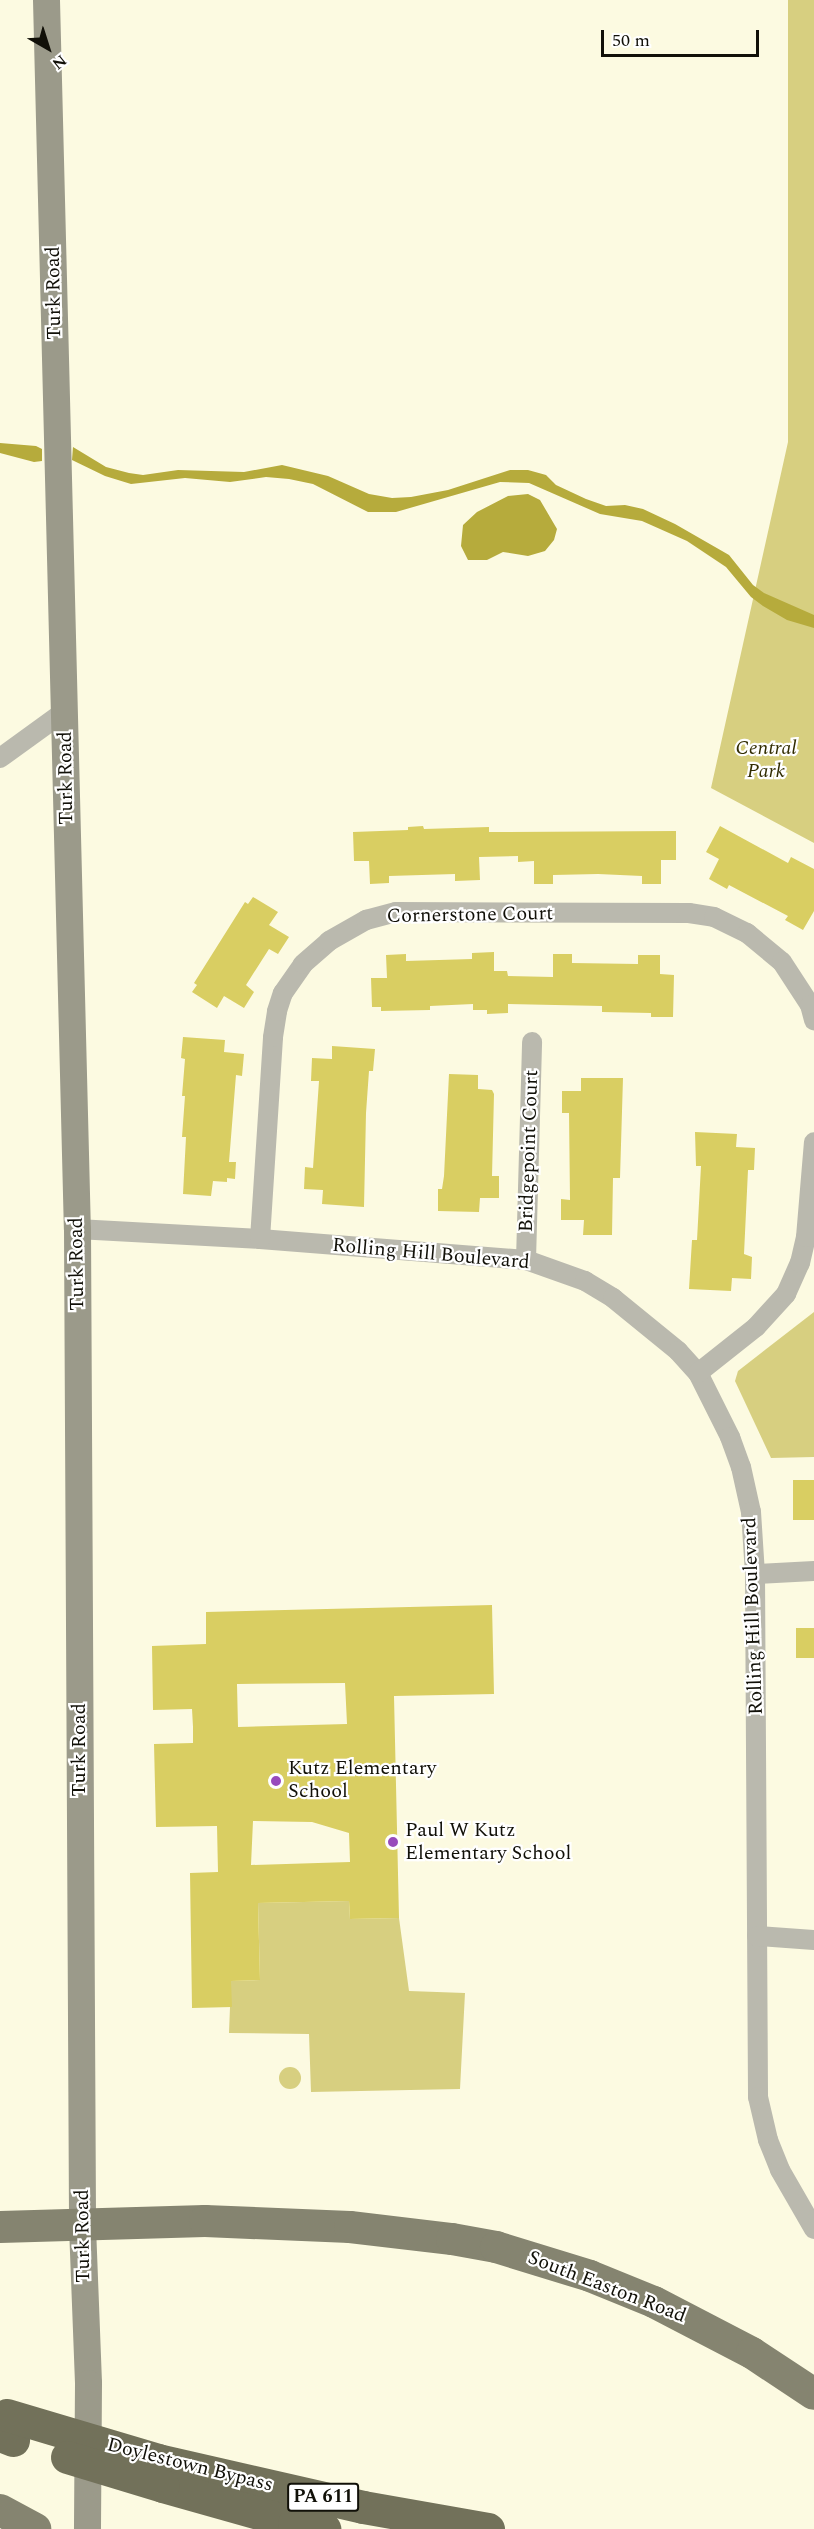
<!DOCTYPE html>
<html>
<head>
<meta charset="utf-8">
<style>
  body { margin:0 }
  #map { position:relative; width:814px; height:2529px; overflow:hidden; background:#fcfae1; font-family:Spectral,serif }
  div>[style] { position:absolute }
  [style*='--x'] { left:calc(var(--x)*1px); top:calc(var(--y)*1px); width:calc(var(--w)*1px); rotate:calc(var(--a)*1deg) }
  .green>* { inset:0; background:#d7cf80 }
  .round { border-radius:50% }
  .water>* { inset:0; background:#b6ab3c }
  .building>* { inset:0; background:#d9ce62; transform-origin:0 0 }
  .street>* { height:20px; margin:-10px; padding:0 10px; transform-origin:10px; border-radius:10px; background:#bab9ae }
  .secondary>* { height:27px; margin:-13.5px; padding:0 13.5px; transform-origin:13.5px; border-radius:13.5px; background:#9b9a8a }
  .primary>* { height:32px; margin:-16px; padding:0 16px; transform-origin:16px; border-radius:16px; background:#858470 }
  .highway>* { height:33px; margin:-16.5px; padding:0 16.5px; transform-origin:16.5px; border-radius:16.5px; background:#72715a }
  .highway-bridge>* { height:33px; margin:-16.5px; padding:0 16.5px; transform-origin:16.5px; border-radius:16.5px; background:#72715a }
  .dots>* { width:16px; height:16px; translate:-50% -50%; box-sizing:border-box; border:3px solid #fff; border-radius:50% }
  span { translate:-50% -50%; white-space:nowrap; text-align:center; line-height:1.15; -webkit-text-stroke:4.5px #fff; paint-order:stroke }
  .shield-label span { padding:2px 4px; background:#fff; border:2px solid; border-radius:4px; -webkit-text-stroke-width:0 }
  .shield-label { font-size:18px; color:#111008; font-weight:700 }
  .street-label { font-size:20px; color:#111008 }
  .park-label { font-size:20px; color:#312c00; font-style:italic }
  .poi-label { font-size:20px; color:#111008 }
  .left { translate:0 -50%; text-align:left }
  .north { position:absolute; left:18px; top:18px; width:60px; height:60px; -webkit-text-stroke:4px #fff; paint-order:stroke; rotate:141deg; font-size:16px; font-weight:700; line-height:24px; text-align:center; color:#111008 }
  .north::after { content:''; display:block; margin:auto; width:21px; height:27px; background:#111008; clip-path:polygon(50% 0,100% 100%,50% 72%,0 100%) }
  .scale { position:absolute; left:601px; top:30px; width:158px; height:27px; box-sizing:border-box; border:3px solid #111008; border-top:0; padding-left:8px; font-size:18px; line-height:21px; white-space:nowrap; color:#111008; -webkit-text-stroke:4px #fff; paint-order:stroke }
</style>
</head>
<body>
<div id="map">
  <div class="green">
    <div style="clip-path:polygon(788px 0,814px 0,814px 843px,711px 788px,788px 442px)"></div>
    <div style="clip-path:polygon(814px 1312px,814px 1457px,771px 1458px,735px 1381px,738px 1371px)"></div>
    <div style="clip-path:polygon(349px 1901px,350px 1919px,399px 1918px,409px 1991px,465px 1993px,460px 2089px,311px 2092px,309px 2034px,229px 2033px,231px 1981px,260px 1980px,258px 1903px)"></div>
    <div class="round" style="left:279px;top:2067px;width:22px;height:22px"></div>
  </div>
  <div class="water">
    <div style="clip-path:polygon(0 443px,36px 446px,42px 449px,42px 461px,34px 462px,0 453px)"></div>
    <div style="clip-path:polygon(73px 447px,106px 467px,129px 473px,143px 475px,178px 470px,244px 472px,282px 465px,328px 476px,369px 494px,392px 498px,411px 497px,448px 490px,510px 470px,528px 470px,546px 475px,556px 485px,586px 499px,606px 506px,625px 505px,643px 509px,675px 524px,729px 555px,753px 585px,764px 593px,814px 615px,814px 628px,787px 620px,763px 606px,751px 597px,726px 567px,687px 541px,642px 521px,600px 514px,529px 483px,500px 482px,396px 512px,368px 512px,313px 484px,289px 479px,266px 477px,230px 482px,185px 478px,131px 484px,105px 476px,72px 460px)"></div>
    <div style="clip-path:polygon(528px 494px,540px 500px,557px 529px,554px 540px,545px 551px,528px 556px,503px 552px,487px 560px,468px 560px,461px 546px,463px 525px,477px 512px,508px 496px)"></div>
  </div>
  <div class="building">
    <div style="clip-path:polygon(423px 826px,424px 829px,489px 827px,489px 832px,676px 831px,676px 860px,661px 860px,661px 884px,642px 884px,642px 876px,598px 874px,553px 875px,553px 884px,534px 884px,534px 861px,518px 862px,518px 856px,479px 857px,480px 880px,455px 881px,455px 874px,389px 876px,389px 883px,370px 884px,369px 861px,354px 861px,353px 832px,408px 830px,408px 827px)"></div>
    <div style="clip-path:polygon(720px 826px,788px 863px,791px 857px,814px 869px,814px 911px,803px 930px,785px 920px,788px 916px,729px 885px,727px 889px,709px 879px,719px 859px,706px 852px)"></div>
    <div style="clip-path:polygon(253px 897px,278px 912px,269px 925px,289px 937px,278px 954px,269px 949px,246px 985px,254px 992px,244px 1008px,224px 996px,217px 1008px,192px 992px,197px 985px,194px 983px,245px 902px,248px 904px)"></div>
    <div style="clip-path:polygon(494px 952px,494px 971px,507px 971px,508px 976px,553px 977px,553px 954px,572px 954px,572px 963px,638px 964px,638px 955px,660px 955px,660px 974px,674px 975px,673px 1017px,651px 1017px,651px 1013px,602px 1012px,602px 1006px,508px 1004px,508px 1013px,487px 1014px,487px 1010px,473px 1010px,473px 1004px,430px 1006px,430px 1010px,381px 1011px,381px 1007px,372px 1007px,371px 978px,387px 978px,386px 955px,406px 954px,406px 961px,472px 959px,472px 953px)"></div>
    <div style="clip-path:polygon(183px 1037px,225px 1040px,224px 1052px,244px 1054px,242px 1076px,236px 1075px,229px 1162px,236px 1162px,235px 1179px,227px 1178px,227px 1182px,213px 1181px,211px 1196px,183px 1194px,186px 1137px,182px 1137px,185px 1096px,182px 1096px,185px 1059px,181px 1058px)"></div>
    <div style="clip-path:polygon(332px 1046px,375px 1049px,373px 1071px,369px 1071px,366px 1113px,364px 1207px,322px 1204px,323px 1190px,304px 1189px,305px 1167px,313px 1168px,319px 1081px,311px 1081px,312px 1058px,332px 1059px)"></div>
    <div style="clip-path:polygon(449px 1074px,478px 1075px,478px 1089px,492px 1090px,494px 1094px,492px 1176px,499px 1176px,499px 1198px,480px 1198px,479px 1212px,438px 1211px,438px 1189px,442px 1189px,444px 1176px)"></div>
    <div style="clip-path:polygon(581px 1078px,623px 1078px,620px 1178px,613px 1178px,612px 1235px,583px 1235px,584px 1220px,561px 1220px,561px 1199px,570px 1200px,569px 1113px,562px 1113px,562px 1091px,581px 1091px)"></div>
    <div style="clip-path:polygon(695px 1132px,737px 1134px,736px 1147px,755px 1148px,754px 1170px,748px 1170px,744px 1254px,752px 1257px,751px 1279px,732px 1278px,731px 1291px,689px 1289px,692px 1240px,697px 1240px,701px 1166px,696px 1166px)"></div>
    <div style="left:814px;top:1480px;width:40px;height:21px;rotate:90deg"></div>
    <div style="clip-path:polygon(evenodd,492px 1605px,494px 1694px,394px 1696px,399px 1918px,350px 1919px,349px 1901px,258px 1903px,260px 1980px,231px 1981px,232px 2007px,192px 2008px,190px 1873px,218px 1872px,217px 1826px,156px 1827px,154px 1744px,193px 1743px,193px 1727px,192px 1709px,153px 1710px,152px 1646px,206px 1644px,206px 1612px,492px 1605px,345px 1683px,347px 1724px,238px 1727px,237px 1684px,345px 1683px,492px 1605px,253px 1821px,312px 1822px,349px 1833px,350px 1862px,251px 1865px,253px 1821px)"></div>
    <div style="left:796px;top:1628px;width:18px;height:30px"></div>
  </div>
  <div class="street">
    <div style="--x:0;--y:758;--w:80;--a:-35.9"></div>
    <div style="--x:77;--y:1229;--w:183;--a:3.1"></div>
    <div style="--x:260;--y:1239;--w:267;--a:4.5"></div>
    <div style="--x:526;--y:1260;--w:63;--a:19.6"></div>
    <div style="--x:585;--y:1281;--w:33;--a:31"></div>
    <div style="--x:613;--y:1298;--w:84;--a:39.2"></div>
    <div style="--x:678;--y:1351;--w:30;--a:48"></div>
    <div style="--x:698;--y:1373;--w:72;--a:63.4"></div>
    <div style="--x:730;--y:1437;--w:32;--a:70"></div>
    <div style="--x:741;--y:1467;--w:46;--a:77.5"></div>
    <div style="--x:751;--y:1512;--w:62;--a:86.3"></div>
    <div style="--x:755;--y:1574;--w:523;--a:89.67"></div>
    <div style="--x:758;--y:2097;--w:44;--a:76.9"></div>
    <div style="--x:768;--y:2140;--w:32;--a:68"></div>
    <div style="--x:780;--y:2170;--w:68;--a:60"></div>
    <div style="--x:260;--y:1239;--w:202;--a:-86.3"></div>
    <div style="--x:273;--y:1037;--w:26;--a:-81"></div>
    <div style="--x:277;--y:1011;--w:19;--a:-72"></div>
    <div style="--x:283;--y:993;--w:35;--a:-55"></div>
    <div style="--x:303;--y:964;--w:35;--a:-41"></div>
    <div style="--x:329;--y:941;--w:43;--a:-29.6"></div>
    <div style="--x:366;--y:920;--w:31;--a:-15"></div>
    <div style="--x:396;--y:912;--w:293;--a:0.2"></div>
    <div style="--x:689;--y:913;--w:25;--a:9"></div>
    <div style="--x:714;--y:917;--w:37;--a:26"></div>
    <div style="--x:747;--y:933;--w:45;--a:39.6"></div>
    <div style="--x:782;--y:962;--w:51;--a:56.9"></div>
    <div style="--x:810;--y:1005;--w:16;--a:75"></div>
    <div style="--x:526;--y:1260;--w:218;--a:-88.4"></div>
    <div style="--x:698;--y:1373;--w:74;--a:-38.4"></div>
    <div style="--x:756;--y:1327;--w:45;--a:-47.7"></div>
    <div style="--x:786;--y:1294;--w:34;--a:-66"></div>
    <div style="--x:800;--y:1263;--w:27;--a:-77"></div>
    <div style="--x:806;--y:1237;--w:95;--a:-85.2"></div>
    <div style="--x:755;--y:1574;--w:59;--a:-2.9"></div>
    <div style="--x:757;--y:1936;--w:57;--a:4"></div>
  </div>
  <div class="secondary">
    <div style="--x:46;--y:0;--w:1229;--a:88.56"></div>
    <div style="--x:77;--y:1229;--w:997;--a:89.71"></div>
    <div style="--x:82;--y:2226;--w:157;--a:87.8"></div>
    <div style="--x:88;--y:2383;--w:146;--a:90.4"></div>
  </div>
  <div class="primary">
    <div style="--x:0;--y:2227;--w:205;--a:-1.7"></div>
    <div style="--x:205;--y:2221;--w:145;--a:2.4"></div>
    <div style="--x:350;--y:2227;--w:103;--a:6.7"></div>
    <div style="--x:452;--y:2239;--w:45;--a:10.3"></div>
    <div style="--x:496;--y:2247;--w:98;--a:17.1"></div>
    <div style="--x:590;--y:2276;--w:69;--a:22.1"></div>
    <div style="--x:654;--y:2302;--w:110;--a:27.5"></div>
    <div style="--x:752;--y:2353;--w:74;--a:33.5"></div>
    <div style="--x:0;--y:2510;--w:40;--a:28"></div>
  </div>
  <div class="highway">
    <div style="--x:0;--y:2435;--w:14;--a:21"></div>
    <div style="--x:158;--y:2460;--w:210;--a:12.9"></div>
    <div style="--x:363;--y:2507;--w:127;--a:10"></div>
    <div style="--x:163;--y:2486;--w:136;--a:15.8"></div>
    <div style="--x:294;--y:2523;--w:31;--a:11"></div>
  </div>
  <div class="highway-bridge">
    <div style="--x:7;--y:2415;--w:158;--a:16.6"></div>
    <div style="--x:67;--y:2457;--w:100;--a:16.8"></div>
  </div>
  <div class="dots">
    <div style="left:276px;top:1781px;background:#984bbc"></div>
    <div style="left:393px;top:1842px;background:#984bbc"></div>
  </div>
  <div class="shield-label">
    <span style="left:323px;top:2497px">PA 611</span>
  </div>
  <div class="street-label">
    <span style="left:54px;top:293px;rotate:-91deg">Turk Road</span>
    <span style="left:66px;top:778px;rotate:-91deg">Turk Road</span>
    <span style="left:470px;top:915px;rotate:-1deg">Cornerstone Court</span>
    <span style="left:529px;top:1151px;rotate:-88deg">Bridgepoint Court</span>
    <span style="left:431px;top:1254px;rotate:5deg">Rolling Hill Boulevard</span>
    <span style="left:77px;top:1264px;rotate:-91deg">Turk Road</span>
    <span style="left:753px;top:1616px;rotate:-92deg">Rolling Hill Boulevard</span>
    <span style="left:79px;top:1750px;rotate:-90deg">Turk Road</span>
    <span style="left:83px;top:2236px;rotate:-91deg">Turk Road</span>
    <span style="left:607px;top:2287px;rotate:21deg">South Easton Road</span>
    <span style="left:190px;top:2465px;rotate:14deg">Doylestown Bypass</span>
  </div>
  <div class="park-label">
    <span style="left:766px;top:760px">Central<br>Park</span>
  </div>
  <div class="poi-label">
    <span class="left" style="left:288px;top:1780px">Kutz Elementary<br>School</span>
    <span class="left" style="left:405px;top:1842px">Paul W Kutz<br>Elementary School</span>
  </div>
  <div class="north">N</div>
  <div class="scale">50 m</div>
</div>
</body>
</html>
